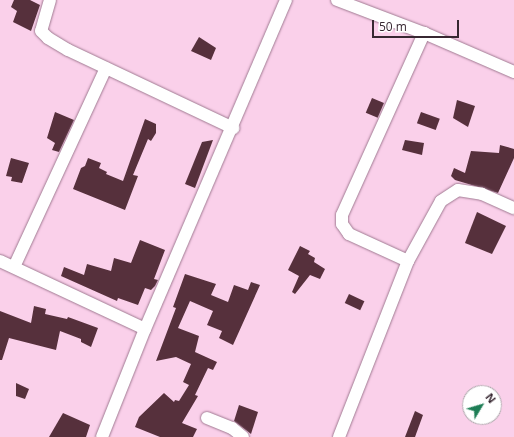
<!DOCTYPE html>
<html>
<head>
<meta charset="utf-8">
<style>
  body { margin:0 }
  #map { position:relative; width:514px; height:437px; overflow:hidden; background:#fad0ea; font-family:"Open Sans",sans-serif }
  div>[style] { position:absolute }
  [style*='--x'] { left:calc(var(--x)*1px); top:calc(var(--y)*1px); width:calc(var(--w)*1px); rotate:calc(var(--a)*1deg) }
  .building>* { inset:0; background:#56303c; transform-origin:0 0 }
  .roads { filter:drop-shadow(0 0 1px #a07a92) drop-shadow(0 0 1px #a07a92) }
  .street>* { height:12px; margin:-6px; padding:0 6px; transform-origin:6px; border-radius:6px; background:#fff }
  span { translate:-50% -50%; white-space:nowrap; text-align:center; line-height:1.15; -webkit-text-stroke:4px #fff; paint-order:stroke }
  .north { position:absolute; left:462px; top:385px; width:40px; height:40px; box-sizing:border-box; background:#fff; border:1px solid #afa9ad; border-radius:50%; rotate:52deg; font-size:11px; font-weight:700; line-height:16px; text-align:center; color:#372731 }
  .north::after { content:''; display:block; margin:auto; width:14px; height:18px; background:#1e7e56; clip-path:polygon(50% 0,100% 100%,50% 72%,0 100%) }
  .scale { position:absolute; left:372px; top:20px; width:87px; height:18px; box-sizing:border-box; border:2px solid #372731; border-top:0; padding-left:5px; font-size:12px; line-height:14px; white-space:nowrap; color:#372731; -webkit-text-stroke:3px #fff; paint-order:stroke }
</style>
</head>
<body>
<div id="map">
  <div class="building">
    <div style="clip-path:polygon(14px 0,30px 0,40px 5px,31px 31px,13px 22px,17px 11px,11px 7px)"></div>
    <div style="clip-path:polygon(199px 37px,216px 48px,211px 60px,191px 51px)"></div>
    <div style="left:372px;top:98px;width:13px;height:16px;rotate:23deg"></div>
    <div style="clip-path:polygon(457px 100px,475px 106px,468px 127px,453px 118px)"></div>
    <div style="clip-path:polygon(55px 112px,74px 120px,59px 152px,52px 150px,55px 143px,47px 138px)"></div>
    <div style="left:421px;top:112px;width:20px;height:12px;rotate:20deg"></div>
    <div style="clip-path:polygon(145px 119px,156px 124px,156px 133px,151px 141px,148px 139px,133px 175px,138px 176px,125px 210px,73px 189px,81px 168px,85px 166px,88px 158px,101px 163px,99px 168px,107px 172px,106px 174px,123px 181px)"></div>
    <div style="clip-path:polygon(213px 140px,195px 188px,185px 184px,202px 142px)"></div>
    <div style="clip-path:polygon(405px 140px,424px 143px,422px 155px,402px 150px)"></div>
    <div style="clip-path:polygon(500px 145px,514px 149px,514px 158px,498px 193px,455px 180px,451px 176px,454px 168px,465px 173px,471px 151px,499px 153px)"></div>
    <div style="clip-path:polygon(11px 158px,29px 163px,22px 183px,11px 181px,12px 177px,6px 176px)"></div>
    <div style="clip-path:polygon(477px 212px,506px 226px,492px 254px,465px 243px)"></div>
    <div style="clip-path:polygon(140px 240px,165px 250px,154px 279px,158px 280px,155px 286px,151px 290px,145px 288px,138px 305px,118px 298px,117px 301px,61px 276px,64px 267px,84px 275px,87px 264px,111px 271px,114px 258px,131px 263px)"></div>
    <div style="clip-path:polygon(300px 246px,310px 251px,308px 254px,315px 258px,314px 262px,325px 269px,320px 279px,310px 275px,295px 294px,292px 292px,299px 276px,288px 270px)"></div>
    <div style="clip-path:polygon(185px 274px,216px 284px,211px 295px,228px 302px,234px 285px,248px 290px,251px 282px,260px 285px,233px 345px,219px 338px,222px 331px,207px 325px,213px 311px,190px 301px,178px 328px,199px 336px,195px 352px,217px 362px,213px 370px,208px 368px,195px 395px,198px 396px,182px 423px,197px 429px,193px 437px,160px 437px,135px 427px,139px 417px,164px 393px,174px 402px,175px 400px,179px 401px,189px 385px,183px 382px,191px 364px,176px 357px,156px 361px,176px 308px,173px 307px)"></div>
    <div style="left:349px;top:294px;width:17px;height:10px;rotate:25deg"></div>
    <div style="clip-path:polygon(34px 306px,46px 309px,45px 314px,67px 319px,68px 317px,98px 328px,91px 347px,81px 342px,81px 339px,60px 331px,56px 350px,9px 338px,2px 360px,0 360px,0 311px,31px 323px)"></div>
    <div style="clip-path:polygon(16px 383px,29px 389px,25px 399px,16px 396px)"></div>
    <div style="clip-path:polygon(239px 405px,258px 412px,251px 434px,234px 421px)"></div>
    <div style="clip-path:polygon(415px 411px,423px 415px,415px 437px,405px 437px)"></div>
    <div style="clip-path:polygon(63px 413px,90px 425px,86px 437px,49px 437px)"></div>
  </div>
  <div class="roads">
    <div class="street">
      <div style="--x:50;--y:0;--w:32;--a:106"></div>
      <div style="--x:41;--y:31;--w:10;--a:45"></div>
      <div style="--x:48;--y:38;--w:23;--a:31"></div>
      <div style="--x:68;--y:50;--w:183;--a:25.3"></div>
      <div style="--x:337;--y:0;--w:93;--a:20.8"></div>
      <div style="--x:424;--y:33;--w:98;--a:23.4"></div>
      <div style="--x:0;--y:261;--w:160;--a:25.1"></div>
      <div style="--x:408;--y:261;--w:65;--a:-155.4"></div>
      <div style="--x:349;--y:234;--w:12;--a:-125"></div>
      <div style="--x:342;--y:224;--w:9;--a:-90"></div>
      <div style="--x:342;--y:215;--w:200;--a:-65.7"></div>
      <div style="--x:14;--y:267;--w:219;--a:-65.2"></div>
      <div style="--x:207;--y:418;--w:27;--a:22"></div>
      <div style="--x:232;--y:428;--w:14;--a:39"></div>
      <div style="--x:102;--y:437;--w:116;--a:-68.3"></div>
      <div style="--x:145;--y:329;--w:358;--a:-66.8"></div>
      <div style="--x:339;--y:437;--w:189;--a:-68.6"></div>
      <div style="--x:408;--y:261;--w:68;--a:-61.2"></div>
      <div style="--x:441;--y:201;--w:20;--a:-33"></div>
      <div style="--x:458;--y:190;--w:24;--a:9"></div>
      <div style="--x:482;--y:194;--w:35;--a:24"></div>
    </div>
  </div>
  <div class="north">N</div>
  <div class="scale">50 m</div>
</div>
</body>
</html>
